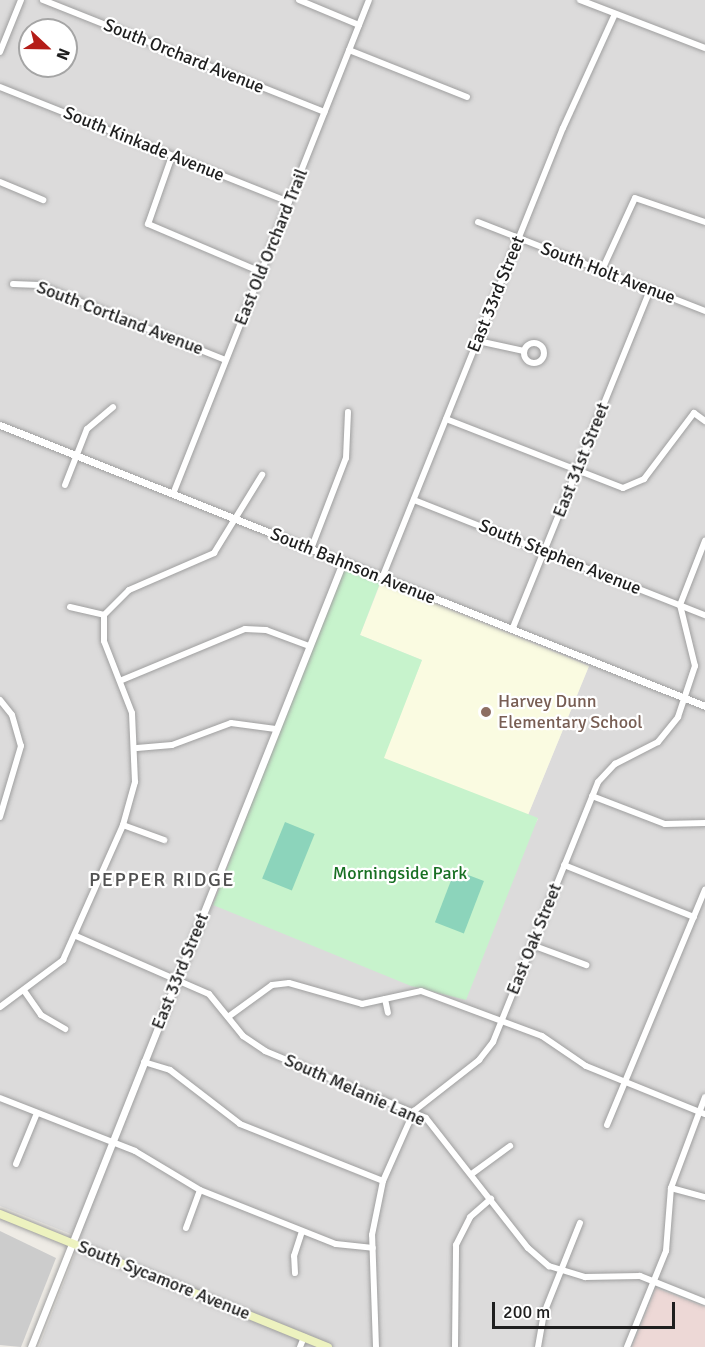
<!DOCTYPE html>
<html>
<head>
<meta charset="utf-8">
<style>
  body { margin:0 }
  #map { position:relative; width:705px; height:1347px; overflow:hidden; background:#eeebe5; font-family:Signika,sans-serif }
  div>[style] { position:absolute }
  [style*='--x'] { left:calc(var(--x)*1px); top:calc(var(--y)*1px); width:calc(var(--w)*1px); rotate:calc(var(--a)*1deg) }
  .residential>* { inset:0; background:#dcdbdb }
  .commercial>* { inset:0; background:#edd8d6 }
  .education>* { inset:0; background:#fafbe1 }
  .religious>* { inset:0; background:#ccc }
  .park>* { inset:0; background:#c7f3cc }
  .pitch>* { inset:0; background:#8cd4bb; transform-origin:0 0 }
  .roads { filter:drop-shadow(0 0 2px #9f9f9f) drop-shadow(0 0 2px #9f9f9f) }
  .minor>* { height:6px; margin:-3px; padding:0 3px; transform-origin:3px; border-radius:3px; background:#fff }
  .minor>.ring { margin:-3px; padding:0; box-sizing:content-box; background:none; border:6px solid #fff; border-radius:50% }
  .tertiary>* { height:7px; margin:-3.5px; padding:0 3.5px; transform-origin:3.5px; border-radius:3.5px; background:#fff }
  .secondary>* { height:8px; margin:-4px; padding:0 4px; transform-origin:4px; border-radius:4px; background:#edf2bf }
  .dots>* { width:16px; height:16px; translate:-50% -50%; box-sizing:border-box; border:3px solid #fff; border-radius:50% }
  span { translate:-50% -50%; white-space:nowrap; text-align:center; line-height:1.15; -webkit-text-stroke:4.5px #fff; paint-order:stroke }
  .street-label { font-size:18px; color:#1e1e1e }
  .education-label { font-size:18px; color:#785e54 }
  .left { translate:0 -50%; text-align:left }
  .park-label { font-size:18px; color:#187023 }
  .neighbourhood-label { font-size:20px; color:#515151; letter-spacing:1.5px }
  .north { position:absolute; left:18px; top:18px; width:60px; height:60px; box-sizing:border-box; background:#fff; border:2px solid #a5a5a5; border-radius:50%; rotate:112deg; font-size:16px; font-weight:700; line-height:24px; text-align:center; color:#1e1e1e }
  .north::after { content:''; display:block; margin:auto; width:21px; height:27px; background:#b41d18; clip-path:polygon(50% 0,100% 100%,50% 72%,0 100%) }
  .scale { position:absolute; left:492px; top:1302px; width:183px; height:27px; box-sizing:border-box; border:3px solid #1e1e1e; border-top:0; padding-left:8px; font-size:18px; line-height:21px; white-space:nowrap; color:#1e1e1e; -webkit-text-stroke:4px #fff; paint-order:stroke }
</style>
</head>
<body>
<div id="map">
  <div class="residential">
    <div style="clip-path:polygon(evenodd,0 0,705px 0,705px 1307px,656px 1288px,632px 1347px,39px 1347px,81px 1238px,0 1206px,0 0,30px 30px,66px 30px,66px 66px,30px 66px,30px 30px,0 0,343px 562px,589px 666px,528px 815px,538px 819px,438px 989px,411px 986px,343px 562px)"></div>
  </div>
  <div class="commercial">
    <div style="clip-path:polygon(656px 1288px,705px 1307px,705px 1347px,632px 1347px)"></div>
  </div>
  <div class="education">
    <div style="clip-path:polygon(381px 582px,589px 666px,528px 815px,383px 758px,422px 660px,360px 635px)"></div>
  </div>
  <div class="religious">
    <div style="clip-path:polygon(0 1231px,56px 1258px,21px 1347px,0 1345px)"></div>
  </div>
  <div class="park">
    <div style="clip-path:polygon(343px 562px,382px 578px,360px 635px,422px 660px,384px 758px,538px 818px,466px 1000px,411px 986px,213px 905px)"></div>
  </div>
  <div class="pitch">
    <div style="left:285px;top:822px;width:32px;height:61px;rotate:22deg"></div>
    <div style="left:455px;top:870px;width:31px;height:56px;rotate:21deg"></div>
  </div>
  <div class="roads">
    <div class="minor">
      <div style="--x:43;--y:0;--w:303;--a:21.7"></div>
      <div style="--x:299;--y:0;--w:65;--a:22.6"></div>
      <div style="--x:580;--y:0;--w:134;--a:21"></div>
      <div style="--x:349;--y:50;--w:127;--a:21.7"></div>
      <div style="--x:0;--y:52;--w:56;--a:-68"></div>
      <div style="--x:0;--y:87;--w:311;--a:21.7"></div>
      <div style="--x:172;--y:156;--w:72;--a:109.4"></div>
      <div style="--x:148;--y:224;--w:123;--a:23"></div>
      <div style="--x:0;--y:182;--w:47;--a:22.7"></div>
      <div style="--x:478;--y:222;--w:244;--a:21.4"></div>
      <div style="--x:602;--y:270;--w:79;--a:-65.4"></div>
      <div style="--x:635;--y:198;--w:74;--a:18.9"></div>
      <div style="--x:13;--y:284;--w:26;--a:2"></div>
      <div style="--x:39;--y:285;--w:201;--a:21.9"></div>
      <div style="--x:478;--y:341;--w:47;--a:12.3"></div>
      <div class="ring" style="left:524px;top:343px;width:14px;height:14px"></div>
      <div style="--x:446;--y:419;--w:190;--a:21.3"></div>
      <div style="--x:623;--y:488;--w:23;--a:-23"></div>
      <div style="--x:644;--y:479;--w:83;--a:-52.9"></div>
      <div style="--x:694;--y:413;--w:14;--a:36"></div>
      <div style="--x:65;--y:485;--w:60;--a:-68.6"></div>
      <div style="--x:87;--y:429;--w:34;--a:-40"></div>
      <div style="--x:173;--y:494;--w:531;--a:-68.36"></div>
      <div style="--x:414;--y:500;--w:313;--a:21.6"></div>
      <div style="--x:311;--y:549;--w:97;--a:-69"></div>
      <div style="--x:346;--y:458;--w:46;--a:-87.5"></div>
      <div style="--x:382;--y:578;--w:485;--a:-68.1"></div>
      <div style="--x:563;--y:128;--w:125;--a:-65.5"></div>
      <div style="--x:70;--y:607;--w:35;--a:13"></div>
      <div style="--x:512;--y:630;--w:367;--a:-67.9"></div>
      <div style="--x:122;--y:680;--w:133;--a:-22.5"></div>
      <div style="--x:245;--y:629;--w:21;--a:3"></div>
      <div style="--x:266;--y:630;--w:46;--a:20.4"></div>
      <div style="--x:0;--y:700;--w:19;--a:51"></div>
      <div style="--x:12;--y:715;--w:32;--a:74"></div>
      <div style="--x:21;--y:746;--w:74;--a:106.5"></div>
      <div style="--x:137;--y:748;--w:35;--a:-5"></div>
      <div style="--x:172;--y:745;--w:63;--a:-20.4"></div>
      <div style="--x:231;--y:723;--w:45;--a:7.6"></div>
      <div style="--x:592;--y:796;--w:78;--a:21"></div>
      <div style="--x:665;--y:824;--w:40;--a:-1.4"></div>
      <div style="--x:123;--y:825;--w:44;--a:20.1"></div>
      <div style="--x:564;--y:865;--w:140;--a:21.8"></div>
      <div style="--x:76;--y:936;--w:145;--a:23.6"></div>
      <div style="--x:209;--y:994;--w:54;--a:51"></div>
      <div style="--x:243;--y:1036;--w:27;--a:34"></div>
      <div style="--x:265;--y:1051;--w:174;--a:22.6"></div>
      <div style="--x:426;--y:1118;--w:165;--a:51.9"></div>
      <div style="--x:528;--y:1248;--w:28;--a:41"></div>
      <div style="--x:549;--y:1266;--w:38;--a:17"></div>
      <div style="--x:585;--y:1277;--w:55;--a:-1"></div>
      <div style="--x:640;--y:1276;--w:70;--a:21.8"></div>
      <div style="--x:532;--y:945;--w:58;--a:20.3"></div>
      <div style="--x:25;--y:992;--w:28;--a:55"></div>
      <div style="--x:41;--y:1015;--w:28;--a:30"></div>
      <div style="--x:385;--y:999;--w:14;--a:78"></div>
      <div style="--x:0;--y:1007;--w:79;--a:-36.7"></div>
      <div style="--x:63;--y:960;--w:148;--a:-66"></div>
      <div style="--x:123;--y:825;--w:45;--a:-74.4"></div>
      <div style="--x:135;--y:782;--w:69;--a:-92.5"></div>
      <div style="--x:132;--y:713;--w:77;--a:-111.3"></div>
      <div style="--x:104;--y:641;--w:26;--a:-90"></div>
      <div style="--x:104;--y:615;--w:35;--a:-45"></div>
      <div style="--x:129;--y:590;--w:93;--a:-23.5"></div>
      <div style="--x:214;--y:553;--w:92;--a:-58.4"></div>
      <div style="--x:228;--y:1017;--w:54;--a:-36"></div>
      <div style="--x:272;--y:985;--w:17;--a:-7"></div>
      <div style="--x:289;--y:983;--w:76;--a:16"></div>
      <div style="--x:362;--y:1004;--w:60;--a:-12.4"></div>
      <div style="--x:421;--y:991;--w:129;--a:20.4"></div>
      <div style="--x:542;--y:1036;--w:53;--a:34.3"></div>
      <div style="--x:586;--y:1066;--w:128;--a:22"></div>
      <div style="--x:144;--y:1062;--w:27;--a:17"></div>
      <div style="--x:170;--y:1070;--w:88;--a:37.6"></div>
      <div style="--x:240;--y:1124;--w:154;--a:21.7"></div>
      <div style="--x:0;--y:1098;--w:145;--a:21.4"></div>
      <div style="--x:135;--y:1151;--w:76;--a:31"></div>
      <div style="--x:200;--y:1190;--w:146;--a:21.7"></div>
      <div style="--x:336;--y:1244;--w:37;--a:6"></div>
      <div style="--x:607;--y:1125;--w:255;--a:-67.4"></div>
      <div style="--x:16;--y:1164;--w:55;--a:-67.6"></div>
      <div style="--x:473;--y:1173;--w:46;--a:-36.1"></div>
      <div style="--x:671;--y:1188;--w:35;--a:15"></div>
      <div style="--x:186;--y:1228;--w:40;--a:-69.8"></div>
      <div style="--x:295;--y:1273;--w:17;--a:-93"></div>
      <div style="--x:294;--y:1256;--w:26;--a:-72"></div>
      <div style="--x:300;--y:1347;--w:11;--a:-68"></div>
      <div style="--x:376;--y:1347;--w:112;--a:-92"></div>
      <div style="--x:372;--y:1235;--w:55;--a:-78.5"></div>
      <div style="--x:383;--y:1181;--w:77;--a:-66.1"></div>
      <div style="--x:414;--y:1111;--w:83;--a:-38.1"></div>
      <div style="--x:479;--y:1060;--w:23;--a:-52"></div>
      <div style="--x:493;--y:1042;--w:280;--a:-68"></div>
      <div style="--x:598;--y:782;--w:25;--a:-47"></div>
      <div style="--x:615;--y:764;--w:48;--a:-27.1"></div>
      <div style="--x:658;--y:742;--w:32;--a:-51"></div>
      <div style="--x:678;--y:717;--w:54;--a:-71.6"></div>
      <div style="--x:695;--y:666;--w:63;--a:-103.8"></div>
      <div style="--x:680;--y:605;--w:69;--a:-68.7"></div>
      <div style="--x:455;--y:1347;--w:102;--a:-89.4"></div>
      <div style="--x:456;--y:1245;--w:31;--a:-63"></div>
      <div style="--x:470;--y:1217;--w:28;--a:-41"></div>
      <div style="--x:538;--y:1347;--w:35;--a:-80"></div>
      <div style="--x:544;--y:1313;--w:97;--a:-68.2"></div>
      <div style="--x:627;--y:1347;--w:104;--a:-67.9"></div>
      <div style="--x:666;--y:1251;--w:63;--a:-85.5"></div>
      <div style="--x:671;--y:1188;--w:97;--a:-69.5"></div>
    </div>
    <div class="tertiary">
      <div style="--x:0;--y:425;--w:759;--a:21.73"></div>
      <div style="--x:31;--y:1347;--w:845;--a:-68.32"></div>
    </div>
    <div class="secondary">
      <div style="--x:0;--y:1214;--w:354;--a:22.1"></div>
    </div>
  </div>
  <div class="dots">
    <div style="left:486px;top:712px;background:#8d6e63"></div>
  </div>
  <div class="street-label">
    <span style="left:184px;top:56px;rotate:22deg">South Orchard Avenue</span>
    <span style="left:144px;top:144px;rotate:22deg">South Kinkade Avenue</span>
    <span style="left:271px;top:247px;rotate:-68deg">East Old Orchard Trail</span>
    <span style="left:608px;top:273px;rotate:21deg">South Holt Avenue</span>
    <span style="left:496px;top:294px;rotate:-68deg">East 33rd Street</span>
    <span style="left:120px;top:318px;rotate:21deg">South Cortland Avenue</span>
    <span style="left:581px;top:460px;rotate:-68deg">East 31st Street</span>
    <span style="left:560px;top:557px;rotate:22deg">South Stephen Avenue</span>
    <span style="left:353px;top:566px;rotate:22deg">South Bahnson Avenue</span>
    <span style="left:534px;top:939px;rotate:-68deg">East Oak Street</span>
    <span style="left:180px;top:971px;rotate:-68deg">East 33rd Street</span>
    <span style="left:355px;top:1090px;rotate:24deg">South Melanie Lane</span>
    <span style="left:164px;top:1280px;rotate:22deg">South Sycamore Avenue</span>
  </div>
  <div class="education-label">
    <span class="left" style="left:498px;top:712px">Harvey Dunn<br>Elementary School</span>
  </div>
  <div class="park-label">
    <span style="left:400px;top:873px">Morningside Park</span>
  </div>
  <div class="neighbourhood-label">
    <span style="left:162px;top:879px">PEPPER RIDGE</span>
  </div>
  <div class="north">N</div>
  <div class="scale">200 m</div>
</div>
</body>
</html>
